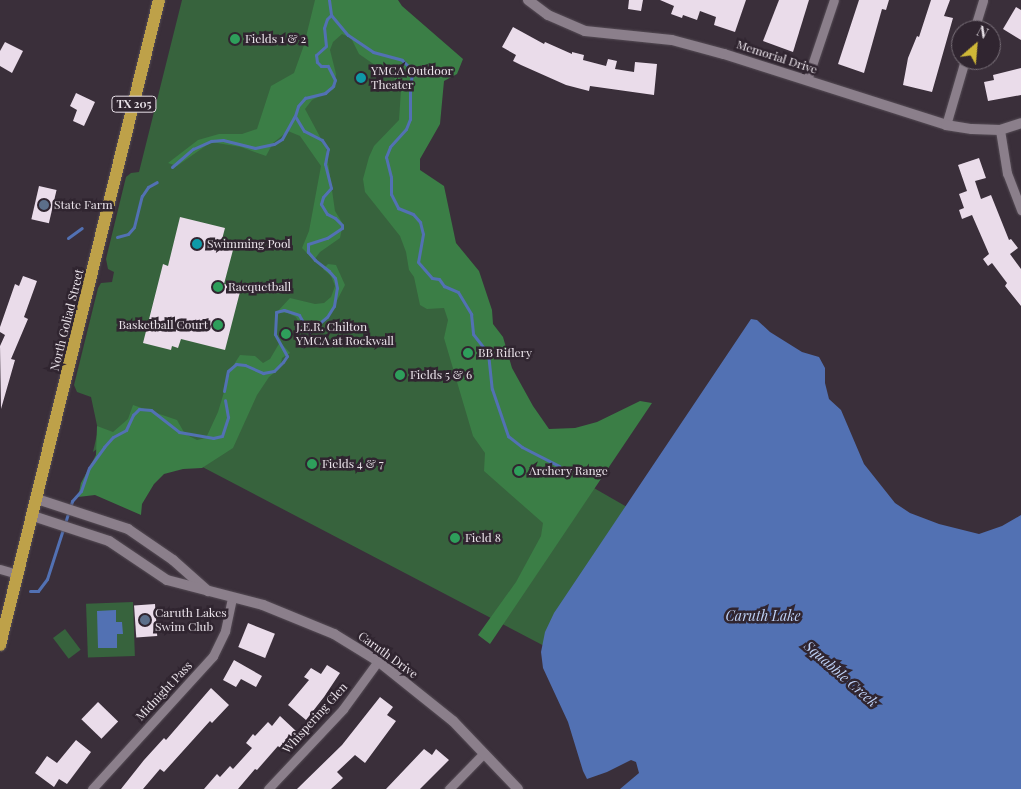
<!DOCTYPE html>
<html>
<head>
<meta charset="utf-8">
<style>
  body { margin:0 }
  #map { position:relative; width:1021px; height:789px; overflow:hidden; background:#3a2f3a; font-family:"Playfair Display",serif }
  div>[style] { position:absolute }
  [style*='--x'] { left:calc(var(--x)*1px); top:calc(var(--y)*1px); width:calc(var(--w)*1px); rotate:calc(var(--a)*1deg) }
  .green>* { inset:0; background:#37633d; transform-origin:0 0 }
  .forest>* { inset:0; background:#3b7e46 }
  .water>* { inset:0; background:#5271b3 }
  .stream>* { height:3px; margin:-1.5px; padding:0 1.5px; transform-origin:1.5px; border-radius:1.5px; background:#5271b3 }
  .building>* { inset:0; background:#eadcea; transform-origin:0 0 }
  .roads { filter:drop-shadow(0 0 1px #554c55) drop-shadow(0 0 1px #554c55) }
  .minor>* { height:9px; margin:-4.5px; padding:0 4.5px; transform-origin:4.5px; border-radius:4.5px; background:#8b7f8b }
  .tertiary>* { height:10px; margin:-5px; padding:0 5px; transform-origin:5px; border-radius:5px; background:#8b7f8b }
  .primary>* { height:12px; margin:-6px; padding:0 6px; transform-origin:6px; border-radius:6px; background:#bea149 }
  .dots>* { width:14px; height:14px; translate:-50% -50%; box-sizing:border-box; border:2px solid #302530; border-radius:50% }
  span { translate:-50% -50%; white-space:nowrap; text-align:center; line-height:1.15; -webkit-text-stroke:5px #302530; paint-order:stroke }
  .shield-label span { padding:1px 4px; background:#302530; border:1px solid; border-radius:4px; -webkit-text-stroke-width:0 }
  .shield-label { font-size:11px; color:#eae3ea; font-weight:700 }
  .poi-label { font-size:12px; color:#eae3ea }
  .left { translate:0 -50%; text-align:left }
  .right { translate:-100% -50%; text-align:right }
  .street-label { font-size:12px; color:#eae3ea }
  .water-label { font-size:14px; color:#bed1f6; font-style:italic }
  .north { position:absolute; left:951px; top:20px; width:50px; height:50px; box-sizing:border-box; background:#302530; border:1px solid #7a717a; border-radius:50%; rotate:27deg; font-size:14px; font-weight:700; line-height:20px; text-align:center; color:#eae3ea }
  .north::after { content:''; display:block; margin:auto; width:18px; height:22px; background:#cfb837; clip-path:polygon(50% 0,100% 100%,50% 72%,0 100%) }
</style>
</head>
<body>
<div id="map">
  <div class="green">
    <div style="clip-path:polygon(182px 0,343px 0,410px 67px,403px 125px,461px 302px,479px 422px,627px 507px,550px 649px,126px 427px,93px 452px,98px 430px,91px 397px,77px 392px,74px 385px,98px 288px,101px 283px,112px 282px,114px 272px,108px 269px,106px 259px,126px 177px,131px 173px,139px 172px)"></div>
    <div style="left:133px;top:602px;width:54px;height:47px;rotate:88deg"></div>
    <div style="left:65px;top:629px;width:26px;height:15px;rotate:53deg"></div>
  </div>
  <div class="forest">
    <div style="clip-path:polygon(315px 0,398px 0,402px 6px,463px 59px,457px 74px,444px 81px,440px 124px,420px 159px,420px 170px,444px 186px,456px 243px,479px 271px,492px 310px,493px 324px,503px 337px,512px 368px,533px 406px,549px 429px,575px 428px,597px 422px,640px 401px,652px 403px,490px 644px,478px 635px,516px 582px,541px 536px,543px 523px,484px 471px,485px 453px,473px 436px,444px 338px,448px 320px,444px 308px,427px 309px,420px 305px,414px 277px,409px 270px,406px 252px,400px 236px,365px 192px,363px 179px,369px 157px,374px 146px,399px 120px,401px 90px,395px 79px,359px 54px,351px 38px,342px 34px,333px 42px,330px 50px,336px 74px,334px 89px,312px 100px,305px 109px,326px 148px,335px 211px,343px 224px,340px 238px,320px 252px,314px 260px,302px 248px,309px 231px,321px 166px,300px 136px,288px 131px,273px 143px,266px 156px,241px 147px,211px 142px,177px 166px,168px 163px,198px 140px,219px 134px,242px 134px,257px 129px,271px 86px,294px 73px,304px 45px)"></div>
    <div style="clip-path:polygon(328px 264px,336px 265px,345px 285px,327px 320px,319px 323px,315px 331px,310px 335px,303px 330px,296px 317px,288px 313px,277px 312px,290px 298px,315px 304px,324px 303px,331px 297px,335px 286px,331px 276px,323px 269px)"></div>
    <div style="clip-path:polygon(280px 342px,290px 353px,282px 358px,280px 368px,269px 377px,257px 395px,233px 448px,202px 468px,183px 469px,164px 474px,154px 484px,142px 504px,141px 515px,95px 495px,78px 497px,81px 483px,96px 455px,97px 426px,113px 432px,128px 419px,133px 405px,177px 420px,185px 434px,197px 440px,206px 438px,218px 412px,231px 369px,240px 355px,255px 356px,263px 363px,270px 359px)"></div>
  </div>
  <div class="water">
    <div style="clip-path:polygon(751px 319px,757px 320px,770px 332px,802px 352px,819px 357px,825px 368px,825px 383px,829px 399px,841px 410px,864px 464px,895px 503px,910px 513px,939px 524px,979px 534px,1002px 526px,1021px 515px,1021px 789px,620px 789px,639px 773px,636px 762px,631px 760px,607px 772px,587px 779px,583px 771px,568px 722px,543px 668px,541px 652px,545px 632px,554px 613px)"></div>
    <div style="clip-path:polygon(116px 610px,116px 622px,122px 622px,123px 634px,117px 634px,117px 648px,98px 648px,97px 611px)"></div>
  </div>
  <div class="stream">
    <div style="--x:329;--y:0;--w:15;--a:82"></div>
    <div style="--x:331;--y:15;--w:26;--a:50"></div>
    <div style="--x:348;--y:35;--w:30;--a:34"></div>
    <div style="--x:373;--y:52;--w:30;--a:15"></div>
    <div style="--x:402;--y:60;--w:16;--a:45"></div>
    <div style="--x:413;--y:71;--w:13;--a:103"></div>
    <div style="--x:410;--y:84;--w:35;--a:90"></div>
    <div style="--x:410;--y:119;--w:11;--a:112"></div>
    <div style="--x:406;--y:129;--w:24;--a:132"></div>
    <div style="--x:390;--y:147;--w:11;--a:112"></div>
    <div style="--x:386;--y:157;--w:21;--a:76"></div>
    <div style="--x:391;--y:177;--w:17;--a:90"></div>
    <div style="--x:391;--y:194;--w:16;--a:63"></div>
    <div style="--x:398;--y:208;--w:16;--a:22"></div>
    <div style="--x:413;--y:214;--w:11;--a:49"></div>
    <div style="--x:420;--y:222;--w:12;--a:76"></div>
    <div style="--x:423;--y:234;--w:28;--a:100"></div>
    <div style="--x:418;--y:262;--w:21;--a:49"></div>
    <div style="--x:432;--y:278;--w:7;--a:8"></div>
    <div style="--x:439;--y:279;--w:9;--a:54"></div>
    <div style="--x:444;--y:286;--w:15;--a:23"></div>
    <div style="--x:458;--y:292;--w:26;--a:59"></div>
    <div style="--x:471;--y:314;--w:20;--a:84"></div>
    <div style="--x:473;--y:334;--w:24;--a:52"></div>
    <div style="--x:488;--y:353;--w:36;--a:84"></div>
    <div style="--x:492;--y:389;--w:50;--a:71.2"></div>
    <div style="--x:508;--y:436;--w:18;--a:38"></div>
    <div style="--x:522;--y:447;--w:42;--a:27.2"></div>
    <div style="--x:172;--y:167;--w:28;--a:-41"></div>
    <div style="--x:193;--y:149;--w:20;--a:-24"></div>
    <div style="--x:211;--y:141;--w:12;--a:-5"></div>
    <div style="--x:223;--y:140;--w:33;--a:14"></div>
    <div style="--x:255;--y:148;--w:19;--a:-12"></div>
    <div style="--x:274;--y:144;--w:9;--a:-32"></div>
    <div style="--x:282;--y:139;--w:26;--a:-61"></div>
    <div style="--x:117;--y:237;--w:11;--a:-15"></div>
    <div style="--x:128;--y:234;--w:9;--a:-49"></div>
    <div style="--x:134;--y:227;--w:32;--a:-76"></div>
    <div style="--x:142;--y:196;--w:11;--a:-56"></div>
    <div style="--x:148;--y:187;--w:10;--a:-29"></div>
    <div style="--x:68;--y:238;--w:17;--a:-36"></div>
    <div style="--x:224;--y:391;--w:20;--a:-79"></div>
    <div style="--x:228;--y:371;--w:11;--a:-41"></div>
    <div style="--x:236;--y:364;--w:9;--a:6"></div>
    <div style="--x:245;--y:365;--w:20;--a:24"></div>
    <div style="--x:263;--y:373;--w:11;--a:-10"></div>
    <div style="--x:274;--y:371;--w:13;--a:-45"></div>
    <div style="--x:283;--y:362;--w:7;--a:-56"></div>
    <div style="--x:287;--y:356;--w:25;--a:-119"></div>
    <div style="--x:275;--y:334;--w:22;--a:-87"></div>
    <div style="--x:276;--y:312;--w:8;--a:-14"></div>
    <div style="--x:284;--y:310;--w:16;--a:18"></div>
    <div style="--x:299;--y:315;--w:20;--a:60"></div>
    <div style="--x:309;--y:332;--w:23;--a:-40"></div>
    <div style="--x:327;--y:317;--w:13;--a:-58"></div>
    <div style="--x:334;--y:306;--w:18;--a:-81"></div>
    <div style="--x:337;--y:288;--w:10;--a:-101"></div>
    <div style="--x:335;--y:278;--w:9;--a:-131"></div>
    <div style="--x:329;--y:271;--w:18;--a:-142"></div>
    <div style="--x:315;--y:260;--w:11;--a:-131"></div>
    <div style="--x:308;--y:252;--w:8;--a:-90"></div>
    <div style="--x:308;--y:244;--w:20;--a:-18"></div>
    <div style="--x:327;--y:238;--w:18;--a:-34"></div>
    <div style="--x:342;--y:228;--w:3;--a:-90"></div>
    <div style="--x:342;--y:225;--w:10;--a:-135"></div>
    <div style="--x:335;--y:218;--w:9;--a:-153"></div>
    <div style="--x:327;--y:214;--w:12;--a:-121"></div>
    <div style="--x:321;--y:204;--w:7;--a:-74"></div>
    <div style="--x:323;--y:197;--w:12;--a:-48"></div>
    <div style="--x:331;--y:188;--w:25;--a:-104"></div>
    <div style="--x:325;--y:164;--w:15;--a:-79"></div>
    <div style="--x:328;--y:149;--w:11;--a:-124"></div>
    <div style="--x:322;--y:140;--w:20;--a:-153"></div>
    <div style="--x:304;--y:131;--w:17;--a:-121"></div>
    <div style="--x:295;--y:116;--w:10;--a:-73"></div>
    <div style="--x:298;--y:106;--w:11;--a:-49"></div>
    <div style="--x:305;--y:98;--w:21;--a:-14"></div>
    <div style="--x:325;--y:93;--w:11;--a:-41"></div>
    <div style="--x:333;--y:86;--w:6;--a:-72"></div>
    <div style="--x:335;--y:80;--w:16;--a:-117"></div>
    <div style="--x:328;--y:66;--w:7;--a:180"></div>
    <div style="--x:321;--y:66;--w:6;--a:-135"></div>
    <div style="--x:317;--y:62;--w:7;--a:-98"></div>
    <div style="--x:316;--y:55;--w:13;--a:-42"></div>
    <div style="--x:326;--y:46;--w:18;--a:-96"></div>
    <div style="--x:324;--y:28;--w:9;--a:-72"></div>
    <div style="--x:327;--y:19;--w:6;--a:-45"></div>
    <div style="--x:30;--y:591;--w:8;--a:0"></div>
    <div style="--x:38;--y:591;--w:15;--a:-53"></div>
    <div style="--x:47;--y:579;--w:82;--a:-72.2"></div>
    <div style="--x:72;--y:501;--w:13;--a:-48"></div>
    <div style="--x:81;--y:491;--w:24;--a:-71"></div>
    <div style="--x:89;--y:468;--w:26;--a:-54"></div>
    <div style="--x:104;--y:447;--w:13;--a:-48"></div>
    <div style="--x:113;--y:437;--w:15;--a:-28"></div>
    <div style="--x:126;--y:430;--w:17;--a:-65"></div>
    <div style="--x:133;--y:415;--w:8;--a:-45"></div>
    <div style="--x:139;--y:409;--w:12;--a:5"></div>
    <div style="--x:151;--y:410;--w:36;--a:38"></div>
    <div style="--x:179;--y:432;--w:35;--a:10"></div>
    <div style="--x:213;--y:438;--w:9;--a:-13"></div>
    <div style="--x:222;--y:436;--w:20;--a:-72"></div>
    <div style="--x:228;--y:417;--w:17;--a:-100"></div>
  </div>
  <div class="building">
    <div style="clip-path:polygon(629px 0,643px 0,641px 11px,628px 9px)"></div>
    <div style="clip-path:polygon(660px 0,746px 0,735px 32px,714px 25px,716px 17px,700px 11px,697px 20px,683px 15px,682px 18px,671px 14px,674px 6px)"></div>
    <div style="clip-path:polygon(779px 0,809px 0,793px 52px,763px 41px)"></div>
    <div style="clip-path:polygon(859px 0,889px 0,886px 10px,882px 9px,864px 73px,838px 64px)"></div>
    <div style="clip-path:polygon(931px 0,950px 0,944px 16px,953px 18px,932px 92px,903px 85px,908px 58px,917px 36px,919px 37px)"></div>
    <div style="clip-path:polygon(1016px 7px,1021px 10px,1021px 40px,1003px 29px)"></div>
    <div style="clip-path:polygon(513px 27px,544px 44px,545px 42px,572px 54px,572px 52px,584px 55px,583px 60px,606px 66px,608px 59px,617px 61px,615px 69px,634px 72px,635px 62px,657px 64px,654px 95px,590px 86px,589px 91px,566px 85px,521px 65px,513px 61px,516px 55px,502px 47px)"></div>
    <div style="clip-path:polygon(5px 42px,23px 51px,12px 73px,0 66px,0 51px)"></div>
    <div style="clip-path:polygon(1021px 68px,1021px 95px,988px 101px,984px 82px,994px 80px,993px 75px)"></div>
    <div style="clip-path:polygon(76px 93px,95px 102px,84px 126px,73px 121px,77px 110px,70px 106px)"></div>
    <div style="clip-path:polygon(979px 158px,986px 178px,975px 181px,981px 199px,991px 195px,1009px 240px,1011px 239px,1018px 248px,1010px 254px,1021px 269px,1021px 306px,1005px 286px,1007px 283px,992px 263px,988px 266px,983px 259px,989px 254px,972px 215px,962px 219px,959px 210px,964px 208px,959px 194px,967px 191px,958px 165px)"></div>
    <div style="left:39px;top:186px;width:18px;height:34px;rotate:13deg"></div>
    <div style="clip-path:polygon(180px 217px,225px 228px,220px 247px,233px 250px,224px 284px,241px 288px,225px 350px,181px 339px,178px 348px,172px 346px,171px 350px,143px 343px,163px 264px,168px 266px)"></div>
    <div style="clip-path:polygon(23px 276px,37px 281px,24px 317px,28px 319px,11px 359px,15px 360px,1px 409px,0 346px,5px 335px,0 332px,0 327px,15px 284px,19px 286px)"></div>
    <div style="left:155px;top:604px;width:32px;height:21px;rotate:86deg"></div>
    <div style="left:248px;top:623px;width:29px;height:26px;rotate:22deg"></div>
    <div style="clip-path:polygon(234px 660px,262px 676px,256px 687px,241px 679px,236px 687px,223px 680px)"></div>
    <div style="clip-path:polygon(327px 665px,340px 673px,324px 697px,306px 720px,288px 705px,309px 680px,304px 677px,311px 668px,321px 674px)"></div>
    <div style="clip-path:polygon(211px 688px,229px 705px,212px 723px,210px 721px,164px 772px,160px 769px,143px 789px,121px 789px,144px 760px,164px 738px,166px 740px)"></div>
    <div style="clip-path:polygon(380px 697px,393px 707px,387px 715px,396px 721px,365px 763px,355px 755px,337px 772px,343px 778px,331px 789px,297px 789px,342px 745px)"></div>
    <div style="left:98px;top:702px;width:28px;height:24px;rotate:44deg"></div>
    <div style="clip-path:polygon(280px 716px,296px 731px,280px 748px,278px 746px,257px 770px,255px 769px,238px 789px,204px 789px,217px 774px,220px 777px,230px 766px,233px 769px,252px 748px,246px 743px,253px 734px,255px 736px,268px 722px,272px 726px)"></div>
    <div style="clip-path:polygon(76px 740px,91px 752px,67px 784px,59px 779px,54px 787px,35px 773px,47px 756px,57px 763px)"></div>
    <div style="clip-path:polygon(424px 749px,432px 755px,436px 749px,449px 760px,420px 789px,386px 789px)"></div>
  </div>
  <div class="roads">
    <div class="minor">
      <div style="--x:974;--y:30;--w:31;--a:-73"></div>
      <div style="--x:807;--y:80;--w:84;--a:-71.4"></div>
      <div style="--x:946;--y:125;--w:68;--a:-73.7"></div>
      <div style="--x:1000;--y:130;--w:44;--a:80.8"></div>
      <div style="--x:1007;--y:173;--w:40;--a:69"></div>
      <div style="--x:0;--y:569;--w:18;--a:16"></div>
      <div style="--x:92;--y:789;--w:180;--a:-47.7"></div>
      <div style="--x:213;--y:656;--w:28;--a:-64"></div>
      <div style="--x:225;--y:631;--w:34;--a:-78"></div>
      <div style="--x:268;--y:789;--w:110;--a:-46.8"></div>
      <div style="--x:343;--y:709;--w:59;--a:-53.9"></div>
      <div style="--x:449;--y:789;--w:50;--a:-45.8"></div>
    </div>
    <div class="tertiary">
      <div style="--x:528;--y:0;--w:25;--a:37"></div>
      <div style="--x:548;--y:15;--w:40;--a:23.4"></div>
      <div style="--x:585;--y:31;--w:87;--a:5.9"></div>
      <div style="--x:672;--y:40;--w:54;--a:15.1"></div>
      <div style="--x:724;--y:54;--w:233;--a:17.7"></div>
      <div style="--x:946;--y:125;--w:26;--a:9"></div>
      <div style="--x:972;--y:129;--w:28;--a:2"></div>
      <div style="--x:1000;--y:130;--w:22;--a:-18"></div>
      <div style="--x:37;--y:499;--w:96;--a:18.2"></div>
      <div style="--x:128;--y:529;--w:55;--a:34.6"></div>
      <div style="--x:173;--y:560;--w:47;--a:41.5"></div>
      <div style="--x:33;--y:516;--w:80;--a:18.2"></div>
      <div style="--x:109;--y:541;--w:70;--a:33.9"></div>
      <div style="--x:167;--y:580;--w:99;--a:14.6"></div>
      <div style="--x:263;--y:605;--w:77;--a:22.2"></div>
      <div style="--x:334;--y:634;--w:52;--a:31.5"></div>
      <div style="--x:378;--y:661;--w:96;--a:38.7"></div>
      <div style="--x:453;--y:721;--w:94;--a:46.3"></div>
    </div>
    <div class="primary">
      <div style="--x:0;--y:645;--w:664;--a:-76.15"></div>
    </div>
  </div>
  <div class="dots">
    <div style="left:235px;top:39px;background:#2e9e5b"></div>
    <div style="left:361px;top:78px;background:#0f9aa8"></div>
    <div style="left:44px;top:205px;background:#5c6f8a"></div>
    <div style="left:197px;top:244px;background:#0f9aa8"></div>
    <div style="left:218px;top:287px;background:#2e9e5b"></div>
    <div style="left:218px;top:325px;background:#2e9e5b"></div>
    <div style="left:286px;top:334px;background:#2e9e5b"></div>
    <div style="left:468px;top:353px;background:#2e9e5b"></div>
    <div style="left:400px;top:375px;background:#2e9e5b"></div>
    <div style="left:312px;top:464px;background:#2e9e5b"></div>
    <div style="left:519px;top:471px;background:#2e9e5b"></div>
    <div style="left:455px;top:538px;background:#2e9e5b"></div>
    <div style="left:145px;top:620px;background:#5c6f8a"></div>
  </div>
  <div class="shield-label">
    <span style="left:134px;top:104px">TX 205</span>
  </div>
  <div class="poi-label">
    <span class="left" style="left:245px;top:39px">Fields 1 &amp; 2</span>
    <span class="left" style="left:371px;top:78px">YMCA Outdoor<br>Theater</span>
    <span class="left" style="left:54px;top:205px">State Farm</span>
    <span class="left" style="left:207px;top:244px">Swimming Pool</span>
    <span class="left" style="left:228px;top:287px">Racquetball</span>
    <span class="right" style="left:208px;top:325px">Basketball Court</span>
    <span class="left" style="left:296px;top:334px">J.E.R. Chilton<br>YMCA at Rockwall</span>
    <span class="left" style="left:478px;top:353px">BB Riflery</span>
    <span class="left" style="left:410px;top:375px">Fields 5 &amp; 6</span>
    <span class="left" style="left:322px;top:464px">Fields 4 &amp; 7</span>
    <span class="left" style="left:529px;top:471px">Archery Range</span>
    <span class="left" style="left:465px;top:538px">Field 8</span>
    <span class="left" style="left:155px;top:620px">Caruth Lakes<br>Swim Club</span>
  </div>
  <div class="street-label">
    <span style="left:777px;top:57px;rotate:18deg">Memorial Drive</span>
    <span style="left:67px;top:320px;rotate:-76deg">North Goliad Street</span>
    <span style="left:388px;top:655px;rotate:36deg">Caruth Drive</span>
    <span style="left:164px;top:691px;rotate:-47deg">Midnight Pass</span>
    <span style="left:315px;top:718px;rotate:-48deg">Whispering Glen</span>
  </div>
  <div class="water-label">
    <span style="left:763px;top:616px">Caruth Lake</span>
    <span style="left:841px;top:674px;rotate:41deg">Squabble Creek</span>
  </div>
  <div class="north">N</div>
</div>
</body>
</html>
